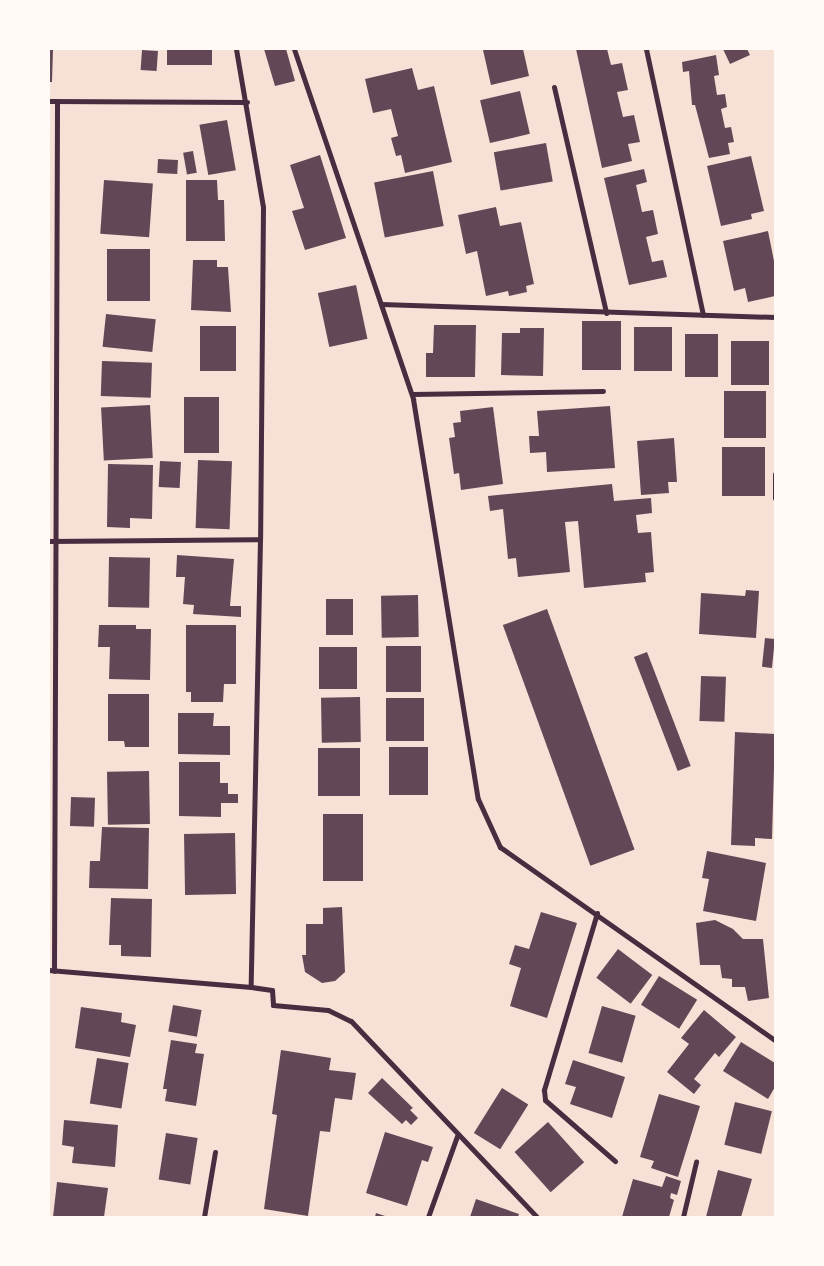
<!DOCTYPE html>
<html>
<head>
<meta charset="utf-8">
<style>
  body { margin:0 }
  #map { position:relative; width:824px; height:1266px; overflow:hidden; background:#f7e1d7; font-family:Inter,sans-serif }
  div>[style] { position:absolute }
  [style*='--x'] { left:calc(var(--x)*1px); top:calc(var(--y)*1px); width:calc(var(--w)*1px); rotate:calc(var(--a)*1deg) }
  .building>* { inset:0; background:#644757; transform-origin:0 0 }
  .minor>* { height:5px; margin:-2.5px; padding:0 2.5px; transform-origin:2.5px; border-radius:2.5px; background:#4a2c40 }
  span { translate:-50% -50%; white-space:nowrap; text-align:center; line-height:1.15; -webkit-text-stroke:4px #fffaf5; paint-order:stroke }
  .frame { position:absolute; inset:0; border:50px solid #fffaf5; pointer-events:none }
</style>
</head>
<body>
<div id="map">
  <div class="building">
    <div style="clip-path:polygon(49px 49px,53px 49px,52px 82px,49px 82px)"></div>
    <div style="left:167px;top:49px;width:45px;height:16px"></div>
    <div style="clip-path:polygon(264px 49px,286px 49px,295px 81px,275px 86px)"></div>
    <div style="clip-path:polygon(523px 49px,529px 76px,491px 85px,483px 50px)"></div>
    <div style="clip-path:polygon(576px 49px,607px 49px,611px 65px,622px 63px,628px 90px,617px 92px,623px 117px,634px 115px,640px 142px,628px 144px,632px 161px,602px 168px)"></div>
    <div style="clip-path:polygon(723px 49px,747px 49px,750px 55px,730px 64px)"></div>
    <div style="left:142px;top:50px;width:16px;height:20px;rotate:4deg"></div>
    <div style="clip-path:polygon(716px 55px,719px 75px,714px 76px,717px 95px,725px 94px,727px 107px,721px 109px,725px 128px,731px 127px,734px 142px,728px 143px,730px 154px,709px 158px,695px 105px,692px 105px,689px 71px,683px 72px,682px 62px)"></div>
    <div style="clip-path:polygon(412px 68px,418px 90px,434px 86px,452px 162px,405px 173px,401px 155px,396px 156px,391px 138px,398px 136px,391px 109px,373px 113px,365px 79px)"></div>
    <div style="left:520px;top:91px;width:44px;height:41px;rotate:77deg"></div>
    <div style="left:227px;top:120px;width:51px;height:28px;rotate:80deg"></div>
    <div style="left:546px;top:143px;width:39px;height:53px;rotate:80deg"></div>
    <div style="left:193px;top:151px;width:22px;height:10px;rotate:80deg"></div>
    <div style="clip-path:polygon(320px 155px,346px 238px,305px 250px,292px 211px,304px 208px,290px 165px)"></div>
    <div style="clip-path:polygon(751px 156px,764px 211px,751px 214px,752px 219px,721px 226px,707px 166px)"></div>
    <div style="left:158px;top:159px;width:20px;height:14px;rotate:3deg"></div>
    <div style="clip-path:polygon(644px 169px,647px 182px,636px 185px,642px 212px,653px 210px,658px 234px,646px 237px,652px 262px,663px 260px,667px 277px,629px 285px,604px 178px)"></div>
    <div style="left:433px;top:171px;width:56px;height:60px;rotate:79deg"></div>
    <div style="left:104px;top:180px;width:49px;height:54px;rotate:4deg"></div>
    <div style="clip-path:polygon(186px 180px,217px 180px,218px 200px,224px 200px,225px 241px,186px 241px)"></div>
    <div style="clip-path:polygon(496px 207px,500px 226px,521px 222px,534px 284px,526px 286px,527px 292px,509px 296px,508px 291px,486px 296px,477px 251px,466px 254px,458px 215px)"></div>
    <div style="clip-path:polygon(768px 231px,775px 266px,775px 296px,748px 302px,745px 288px,734px 291px,723px 241px)"></div>
    <div style="left:107px;top:249px;width:43px;height:52px"></div>
    <div style="clip-path:polygon(193px 260px,217px 260px,217px 267px,228px 267px,231px 312px,191px 310px)"></div>
    <div style="left:356px;top:285px;width:55px;height:39px;rotate:78deg"></div>
    <div style="left:106px;top:314px;width:50px;height:33px;rotate:6deg"></div>
    <div style="left:582px;top:321px;width:39px;height:49px"></div>
    <div style="clip-path:polygon(434px 325px,476px 325px,475px 377px,426px 377px,426px 353px,433px 353px)"></div>
    <div style="left:200px;top:326px;width:36px;height:45px"></div>
    <div style="left:634px;top:327px;width:38px;height:44px"></div>
    <div style="clip-path:polygon(520px 328px,544px 328px,543px 376px,501px 375px,502px 333px,520px 333px)"></div>
    <div style="left:685px;top:334px;width:33px;height:43px"></div>
    <div style="left:731px;top:341px;width:38px;height:44px"></div>
    <div style="left:102px;top:361px;width:50px;height:35px;rotate:2deg"></div>
    <div style="left:724px;top:391px;width:42px;height:47px"></div>
    <div style="left:184px;top:397px;width:35px;height:56px"></div>
    <div style="left:150px;top:405px;width:53px;height:49px;rotate:87deg"></div>
    <div style="clip-path:polygon(610px 406px,615px 468px,547px 472px,546px 452px,530px 453px,529px 436px,539px 436px,537px 411px)"></div>
    <div style="clip-path:polygon(493px 407px,503px 484px,461px 490px,459px 473px,454px 474px,449px 438px,455px 437px,453px 423px,461px 422px,460px 411px)"></div>
    <div style="clip-path:polygon(674px 438px,677px 482px,668px 482px,669px 493px,641px 495px,637px 441px)"></div>
    <div style="left:765px;top:447px;width:49px;height:43px;rotate:90deg"></div>
    <div style="left:198px;top:460px;width:34px;height:68px;rotate:2deg"></div>
    <div style="left:160px;top:461px;width:21px;height:26px;rotate:3deg"></div>
    <div style="clip-path:polygon(108px 464px,153px 465px,152px 519px,130px 518px,130px 528px,107px 527px)"></div>
    <div style="clip-path:polygon(612px 484px,614px 501px,651px 498px,652px 513px,636px 515px,638px 533px,651px 532px,654px 572px,645px 573px,646px 582px,584px 588px,578px 521px,565px 522px,570px 572px,518px 577px,516px 558px,508px 559px,503px 509px,490px 511px,488px 496px)"></div>
    <div style="clip-path:polygon(177px 555px,234px 559px,230px 606px,241px 606px,241px 617px,193px 614px,194px 605px,183px 604px,185px 577px,176px 577px)"></div>
    <div style="left:109px;top:557px;width:41px;height:50px;rotate:1deg"></div>
    <div style="clip-path:polygon(746px 590px,759px 591px,756px 638px,699px 634px,701px 593px,745px 596px)"></div>
    <div style="left:418px;top:595px;width:42px;height:37px;rotate:89deg"></div>
    <div style="left:326px;top:599px;width:27px;height:36px"></div>
    <div style="left:547px;top:609px;width:256px;height:47px;rotate:70deg"></div>
    <div style="clip-path:polygon(99px 625px,136px 625px,136px 629px,151px 629px,150px 680px,109px 679px,110px 647px,98px 647px)"></div>
    <div style="clip-path:polygon(186px 625px,236px 625px,236px 684px,224px 684px,223px 702px,191px 702px,191px 692px,186px 692px)"></div>
    <div style="left:765px;top:638px;width:10px;height:29px;rotate:6deg"></div>
    <div style="left:386px;top:646px;width:35px;height:46px"></div>
    <div style="left:357px;top:647px;width:42px;height:38px;rotate:90deg"></div>
    <div style="left:647px;top:652px;width:122px;height:14px;rotate:69deg"></div>
    <div style="left:701px;top:676px;width:25px;height:45px;rotate:2deg"></div>
    <div style="clip-path:polygon(108px 694px,149px 694px,149px 747px,125px 747px,124px 741px,108px 741px)"></div>
    <div style="left:360px;top:697px;width:45px;height:39px;rotate:89deg"></div>
    <div style="left:386px;top:698px;width:38px;height:43px"></div>
    <div style="clip-path:polygon(178px 713px,214px 713px,213px 726px,230px 726px,230px 755px,178px 754px)"></div>
    <div style="clip-path:polygon(735px 732px,775px 734px,772px 839px,755px 838px,755px 846px,731px 845px)"></div>
    <div style="left:389px;top:747px;width:39px;height:48px"></div>
    <div style="left:318px;top:748px;width:42px;height:48px"></div>
    <div style="clip-path:polygon(179px 762px,220px 762px,220px 783px,228px 783px,228px 794px,238px 794px,238px 803px,221px 803px,221px 817px,179px 816px)"></div>
    <div style="left:149px;top:771px;width:53px;height:42px;rotate:89deg"></div>
    <div style="left:71px;top:797px;width:24px;height:29px;rotate:2deg"></div>
    <div style="left:323px;top:814px;width:40px;height:67px"></div>
    <div style="clip-path:polygon(102px 827px,149px 828px,148px 889px,89px 888px,90px 861px,100px 861px)"></div>
    <div style="left:235px;top:833px;width:61px;height:51px;rotate:89deg"></div>
    <div style="clip-path:polygon(707px 851px,766px 863px,756px 921px,703px 911px,709px 879px,702px 878px)"></div>
    <div style="clip-path:polygon(111px 898px,152px 899px,151px 957px,121px 956px,121px 945px,109px 945px)"></div>
    <div style="clip-path:polygon(342px 907px,345px 972px,335px 981px,322px 983px,305px 972px,302px 955px,306px 955px,306px 924px,323px 924px,323px 908px)"></div>
    <div style="clip-path:polygon(541px 912px,577px 923px,547px 1018px,510px 1006px,521px 968px,509px 964px,515px 945px,529px 949px)"></div>
    <div style="clip-path:polygon(715px 920px,733px 929px,743px 939px,763px 939px,769px 998px,748px 1001px,745px 987px,732px 987px,732px 979px,722px 978px,720px 965px,700px 965px,696px 923px)"></div>
    <div style="left:618px;top:949px;width:43px;height:36px;rotate:37deg"></div>
    <div style="left:659px;top:976px;width:45px;height:34px;rotate:32deg"></div>
    <div style="left:173px;top:1005px;width:29px;height:27px;rotate:10deg"></div>
    <div style="left:602px;top:1006px;width:35px;height:49px;rotate:16deg"></div>
    <div style="clip-path:polygon(81px 1007px,122px 1013px,121px 1022px,136px 1025px,130px 1057px,75px 1048px)"></div>
    <div style="clip-path:polygon(704px 1010px,736px 1037px,719px 1057px,715px 1053px,694px 1079px,701px 1085px,694px 1094px,667px 1072px,689px 1044px,681px 1038px)"></div>
    <div style="clip-path:polygon(171px 1040px,197px 1044px,195px 1053px,204px 1054px,196px 1106px,165px 1101px,167px 1089px,163px 1089px)"></div>
    <div style="clip-path:polygon(741px 1042px,775px 1063px,775px 1087px,768px 1099px,723px 1071px)"></div>
    <div style="clip-path:polygon(281px 1050px,331px 1058px,329px 1070px,356px 1073px,352px 1100px,335px 1098px,330px 1132px,320px 1131px,308px 1216px,264px 1209px,277px 1115px,272px 1114px)"></div>
    <div style="left:97px;top:1058px;width:32px;height:46px;rotate:9deg"></div>
    <div style="clip-path:polygon(573px 1060px,625px 1077px,612px 1118px,570px 1104px,576px 1087px,565px 1084px)"></div>
    <div style="clip-path:polygon(382px 1078px,413px 1108px,410px 1110px,418px 1118px,411px 1125px,406px 1120px,402px 1124px,368px 1093px)"></div>
    <div style="left:502px;top:1088px;width:31px;height:53px;rotate:32deg"></div>
    <div style="clip-path:polygon(659px 1094px,700px 1106px,678px 1177px,651px 1168px,654px 1161px,640px 1157px)"></div>
    <div style="left:735px;top:1102px;width:38px;height:44px;rotate:14deg"></div>
    <div style="clip-path:polygon(64px 1120px,118px 1125px,115px 1167px,72px 1163px,74px 1147px,62px 1145px)"></div>
    <div style="left:548px;top:1122px;width:54px;height:45px;rotate:48deg"></div>
    <div style="clip-path:polygon(385px 1132px,433px 1147px,428px 1162px,422px 1160px,407px 1206px,366px 1193px)"></div>
    <div style="left:166px;top:1133px;width:32px;height:47px;rotate:9deg"></div>
    <div style="clip-path:polygon(718px 1170px,752px 1179px,741px 1217px,706px 1217px)"></div>
    <div style="clip-path:polygon(666px 1176px,681px 1181px,677px 1195px,671px 1193px,670px 1198px,674px 1200px,669px 1217px,622px 1217px,633px 1179px,662px 1187px)"></div>
    <div style="clip-path:polygon(57px 1182px,108px 1188px,104px 1217px,53px 1217px)"></div>
    <div style="clip-path:polygon(476px 1199px,519px 1214px,518px 1217px,470px 1217px)"></div>
    <div style="clip-path:polygon(376px 1213px,388px 1217px,375px 1217px)"></div>
  </div>
  <div class="minor">
    <div style="--x:236;--y:49;--w:160;--a:80.3"></div>
    <div style="--x:263;--y:207;--w:332;--a:90.5"></div>
    <div style="--x:260;--y:539;--w:448;--a:91.2"></div>
    <div style="--x:251;--y:987;--w:21;--a:8"></div>
    <div style="--x:272;--y:990;--w:15;--a:86"></div>
    <div style="--x:273;--y:1005;--w:55;--a:5.2"></div>
    <div style="--x:328;--y:1010;--w:25;--a:26"></div>
    <div style="--x:351;--y:1021;--w:270;--a:46.5"></div>
    <div style="--x:294;--y:49;--w:370;--a:71.2"></div>
    <div style="--x:413;--y:399;--w:405;--a:80.8"></div>
    <div style="--x:478;--y:799;--w:53;--a:65.4"></div>
    <div style="--x:500;--y:847;--w:336;--a:35.1"></div>
    <div style="--x:646;--y:49;--w:272;--a:77.9"></div>
    <div style="--x:554;--y:87;--w:232;--a:77"></div>
    <div style="--x:49;--y:101;--w:198;--a:0.3"></div>
    <div style="--x:381;--y:304;--w:394;--a:1.9"></div>
    <div style="--x:412;--y:394;--w:191;--a:-0.9"></div>
    <div style="--x:775;--y:498;--w:24;--a:-90"></div>
    <div style="--x:49;--y:541;--w:211;--a:-0.5"></div>
    <div style="--x:597;--y:913;--w:185;--a:106.7"></div>
    <div style="--x:544;--y:1090;--w:10;--a:84"></div>
    <div style="--x:545;--y:1100;--w:93;--a:41.1"></div>
    <div style="--x:49;--y:970;--w:203;--a:4.8"></div>
    <div style="--x:54;--y:971;--w:870;--a:-89.8"></div>
    <div style="--x:204;--y:1217;--w:66;--a:-80.4"></div>
    <div style="--x:428;--y:1217;--w:86;--a:-70.3"></div>
    <div style="--x:683;--y:1217;--w:57;--a:-76.7"></div>
  </div>
  <div class="frame"></div>
</div>
</body>
</html>
